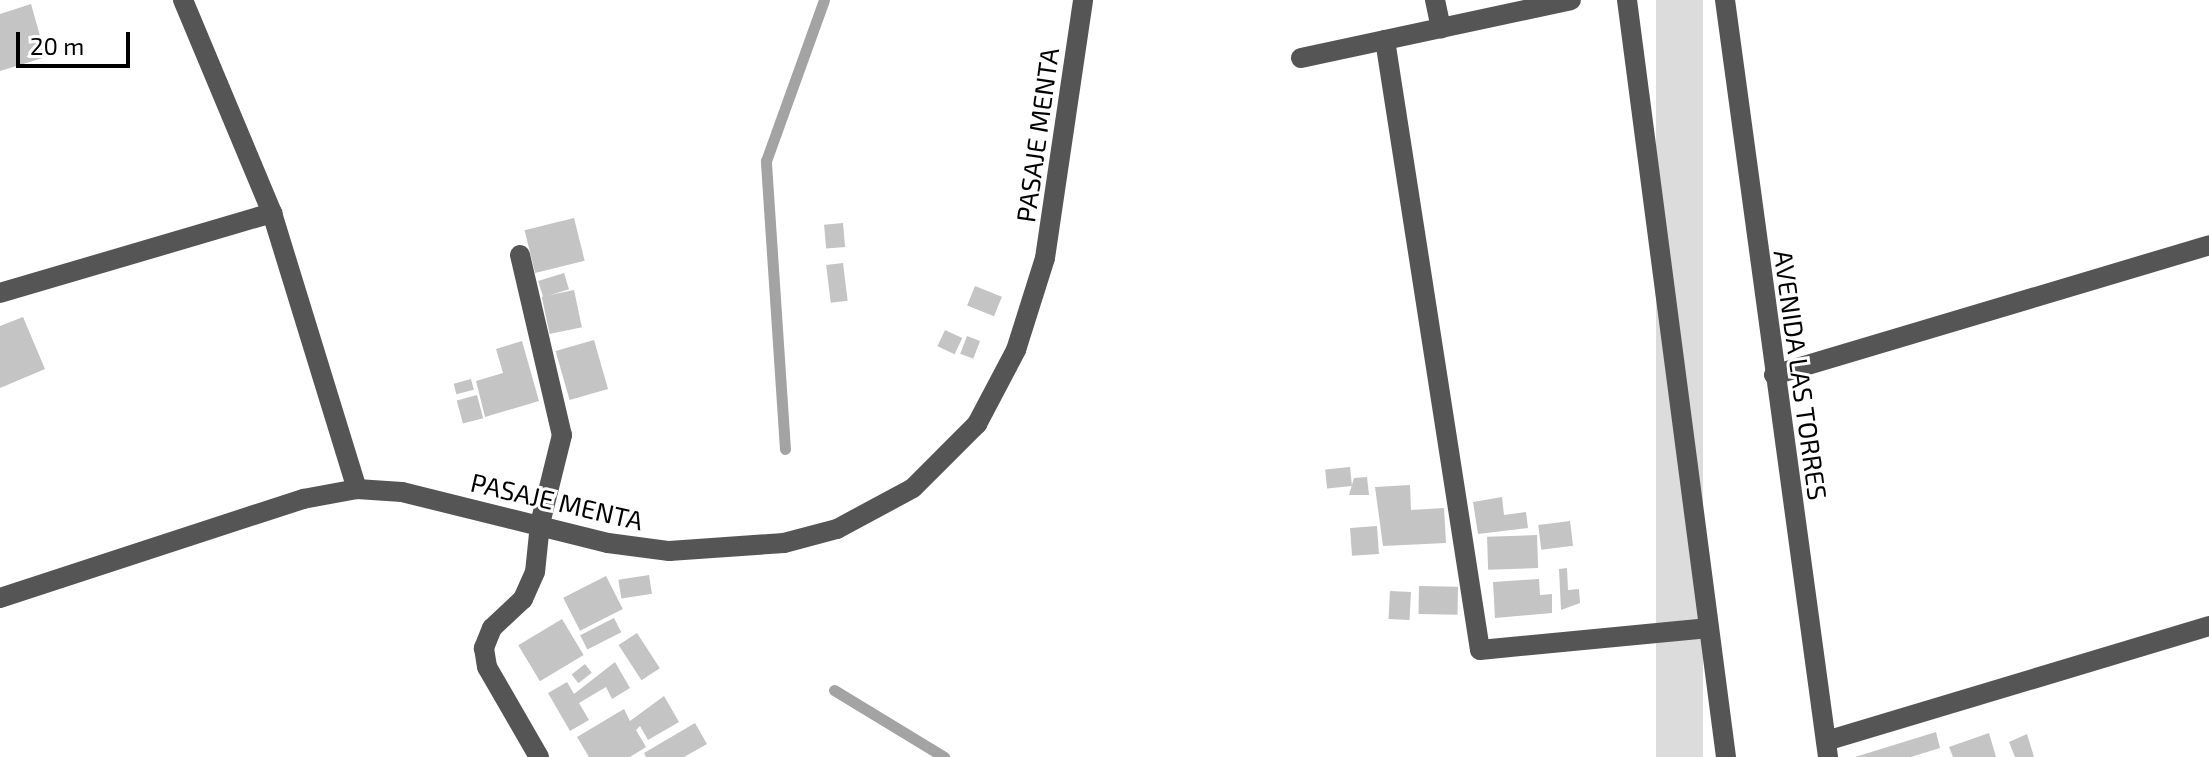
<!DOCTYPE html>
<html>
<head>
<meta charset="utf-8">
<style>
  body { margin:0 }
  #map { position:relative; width:2209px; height:757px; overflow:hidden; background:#fff; font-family:"Exo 2",sans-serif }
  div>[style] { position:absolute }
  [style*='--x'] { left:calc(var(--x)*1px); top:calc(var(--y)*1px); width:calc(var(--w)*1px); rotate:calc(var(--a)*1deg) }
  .green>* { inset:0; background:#dcdcdc; transform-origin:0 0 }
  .stream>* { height:11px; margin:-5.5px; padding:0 5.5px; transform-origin:5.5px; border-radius:5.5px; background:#a3a3a3 }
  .building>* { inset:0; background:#c4c4c4; transform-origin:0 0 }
  .minor>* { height:20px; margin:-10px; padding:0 10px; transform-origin:10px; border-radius:10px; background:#555 }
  span { translate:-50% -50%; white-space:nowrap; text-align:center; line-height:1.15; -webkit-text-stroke:6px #fff; paint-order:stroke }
  .street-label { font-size:26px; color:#000 }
  .scale { position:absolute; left:16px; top:32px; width:114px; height:36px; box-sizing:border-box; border:4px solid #000; border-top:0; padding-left:10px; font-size:24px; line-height:28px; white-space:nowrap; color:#000; -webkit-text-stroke:6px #fff; paint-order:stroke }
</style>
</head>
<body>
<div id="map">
  <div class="green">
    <div style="left:1656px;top:0;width:47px;height:763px"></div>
  </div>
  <div class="stream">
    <div style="--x:785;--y:449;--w:289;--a:-93.8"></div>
    <div style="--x:766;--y:161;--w:171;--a:-70.2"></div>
    <div style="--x:834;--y:690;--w:129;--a:31.3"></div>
  </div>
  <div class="building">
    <div style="clip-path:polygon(31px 4px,46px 57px,0 71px,0 14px)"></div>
    <div style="left:574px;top:218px;width:44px;height:51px;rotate:76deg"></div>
    <div style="left:843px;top:223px;width:24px;height:19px;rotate:85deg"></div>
    <div style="left:843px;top:263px;width:38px;height:17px;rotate:83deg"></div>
    <div style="left:564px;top:273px;width:17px;height:27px;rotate:73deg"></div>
    <div style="left:975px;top:286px;width:29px;height:21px;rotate:22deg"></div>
    <div style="left:574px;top:290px;width:38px;height:33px;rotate:78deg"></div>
    <div style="clip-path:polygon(23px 317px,45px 369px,0 388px,0 326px)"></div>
    <div style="left:945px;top:330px;width:19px;height:18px;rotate:25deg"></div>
    <div style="left:967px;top:336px;width:14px;height:19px;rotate:21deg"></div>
    <div style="left:594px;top:340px;width:51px;height:40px;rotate:74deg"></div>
    <div style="clip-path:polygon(522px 341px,539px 401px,485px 417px,476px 381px,503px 373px,496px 349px)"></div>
    <div style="left:471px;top:379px;width:11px;height:18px;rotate:75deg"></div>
    <div style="left:477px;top:395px;width:24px;height:21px;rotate:75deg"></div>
    <div style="left:1350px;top:467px;width:19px;height:25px;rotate:84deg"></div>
    <div style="clip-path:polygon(1367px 477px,1369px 495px,1349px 495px,1354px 478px)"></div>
    <div style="clip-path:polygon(1410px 485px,1411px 510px,1444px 508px,1446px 543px,1383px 546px,1375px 487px)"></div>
    <div style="clip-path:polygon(1502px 497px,1504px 515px,1526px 512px,1528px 528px,1478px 534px,1473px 502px)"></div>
    <div style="left:1570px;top:521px;width:25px;height:32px;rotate:83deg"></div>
    <div style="left:1377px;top:526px;width:28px;height:27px;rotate:86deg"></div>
    <div style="left:1537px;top:535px;width:33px;height:50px;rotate:88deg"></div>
    <div style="clip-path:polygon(1567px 568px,1568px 590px,1579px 589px,1580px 603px,1561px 610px,1559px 569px)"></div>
    <div style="left:649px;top:575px;width:19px;height:31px;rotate:81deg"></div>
    <div style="left:606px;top:576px;width:37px;height:48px;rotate:63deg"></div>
    <div style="clip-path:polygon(1539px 579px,1540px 595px,1552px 594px,1552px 613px,1495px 618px,1493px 582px)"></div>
    <div style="left:1419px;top:586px;width:39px;height:28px;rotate:1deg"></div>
    <div style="left:1390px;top:591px;width:21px;height:28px;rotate:3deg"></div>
    <div style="left:614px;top:618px;width:16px;height:38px;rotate:63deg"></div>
    <div style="left:562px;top:619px;width:42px;height:51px;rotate:59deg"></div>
    <div style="left:637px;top:633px;width:42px;height:22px;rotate:57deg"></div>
    <div style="clip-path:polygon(615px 662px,630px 688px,612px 699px,606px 687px,579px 703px,589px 720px,570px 731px,548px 693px,567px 682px,574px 694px)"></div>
    <div style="left:585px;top:664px;width:11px;height:17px;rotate:52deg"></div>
    <div style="clip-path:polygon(664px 696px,679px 722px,648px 740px,640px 726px,636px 730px,646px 747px,630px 757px,589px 757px,577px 737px,624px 709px,630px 721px)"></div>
    <div style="clip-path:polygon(695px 723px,707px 744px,684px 757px,646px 757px,644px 753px)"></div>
    <div style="clip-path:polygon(1936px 732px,1940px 748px,1911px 757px,1855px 757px)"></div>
    <div style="clip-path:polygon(1989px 733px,1996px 757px,1953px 757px,1949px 747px)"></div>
    <div style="clip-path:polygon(2027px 734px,2034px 757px,2015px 757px,2009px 742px)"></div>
  </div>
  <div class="minor">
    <div style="--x:183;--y:0;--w:231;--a:67.3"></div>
    <div style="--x:272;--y:213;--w:289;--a:72.9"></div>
    <div style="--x:1435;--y:0;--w:29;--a:78"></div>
    <div style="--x:1627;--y:0;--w:763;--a:82.55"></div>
    <div style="--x:1725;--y:0;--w:764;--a:82.25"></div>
    <div style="--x:1385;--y:40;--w:617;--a:81.15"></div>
    <div style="--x:1480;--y:650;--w:230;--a:-5.5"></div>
    <div style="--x:1301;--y:58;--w:276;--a:-12.1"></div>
    <div style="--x:520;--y:255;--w:185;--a:76.9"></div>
    <div style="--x:562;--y:435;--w:92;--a:103.9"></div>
    <div style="--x:540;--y:524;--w:48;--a:95.9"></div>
    <div style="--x:535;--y:572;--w:30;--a:114"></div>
    <div style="--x:523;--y:599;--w:42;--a:136.9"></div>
    <div style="--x:492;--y:628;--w:22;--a:112"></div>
    <div style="--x:484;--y:648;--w:19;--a:81"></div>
    <div style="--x:487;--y:667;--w:104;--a:60"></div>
    <div style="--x:0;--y:293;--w:284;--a:-16.4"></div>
    <div style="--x:1774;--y:375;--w:454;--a:-16.6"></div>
    <div style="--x:0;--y:598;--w:319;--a:-18.1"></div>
    <div style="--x:303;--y:499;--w:55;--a:-10.5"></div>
    <div style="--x:357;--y:489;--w:45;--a:3.8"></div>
    <div style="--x:402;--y:492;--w:212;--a:13.9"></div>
    <div style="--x:608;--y:543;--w:62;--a:7.5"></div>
    <div style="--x:669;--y:551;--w:115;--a:-4"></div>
    <div style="--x:784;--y:543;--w:55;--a:-14.8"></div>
    <div style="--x:837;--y:529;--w:86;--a:-28.3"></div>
    <div style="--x:913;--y:488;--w:91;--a:-45"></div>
    <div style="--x:977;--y:424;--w:84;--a:-62.2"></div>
    <div style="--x:1016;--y:350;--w:96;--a:-72.5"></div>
    <div style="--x:1045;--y:258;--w:261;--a:-81.6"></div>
    <div style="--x:1826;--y:741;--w:400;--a:-16.7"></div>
  </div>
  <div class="street-label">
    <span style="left:1037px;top:135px;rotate:-82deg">PASAJE MENTA</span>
    <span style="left:1801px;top:375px;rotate:82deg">AVENIDA LAS TORRES</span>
    <span style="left:557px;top:501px;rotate:13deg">PASAJE MENTA</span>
  </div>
  <div class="scale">20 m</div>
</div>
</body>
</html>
